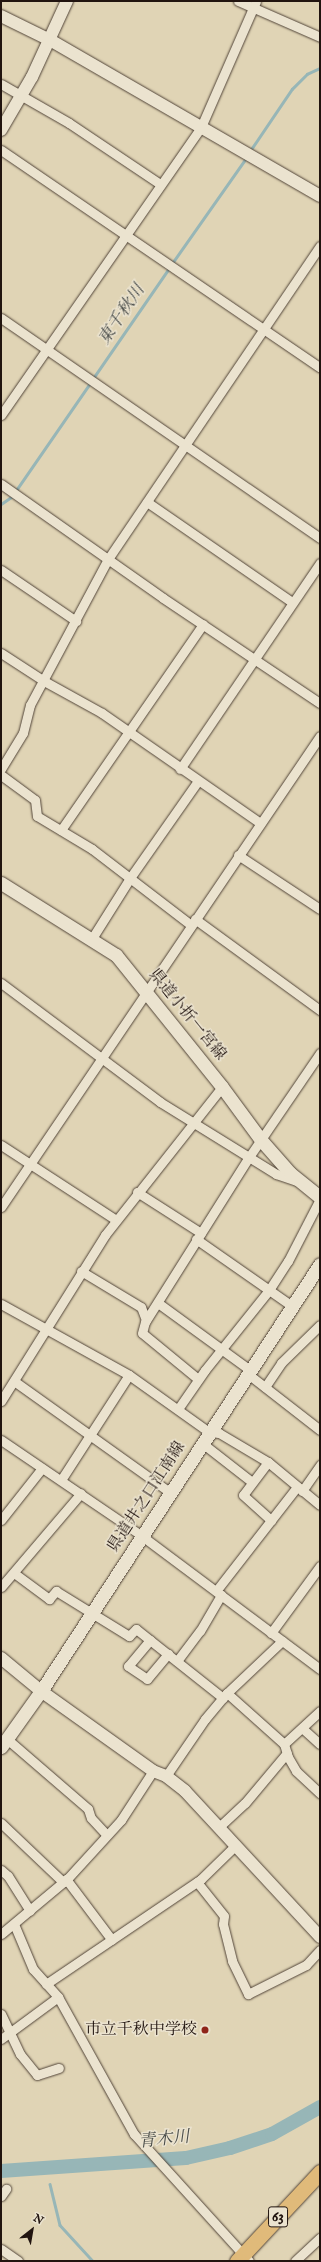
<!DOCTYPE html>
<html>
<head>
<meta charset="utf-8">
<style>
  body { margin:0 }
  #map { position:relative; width:321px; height:2262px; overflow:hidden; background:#e0d4b5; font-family:"IM FELL English","Noto Serif JP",serif }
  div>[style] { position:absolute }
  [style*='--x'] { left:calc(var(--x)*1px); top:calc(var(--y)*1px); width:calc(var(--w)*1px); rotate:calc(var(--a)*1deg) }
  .stream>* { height:2.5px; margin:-1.25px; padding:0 1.25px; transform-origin:1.25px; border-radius:1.25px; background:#97b6b7 }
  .river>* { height:14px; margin:-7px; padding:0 7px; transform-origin:7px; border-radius:7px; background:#97b6b7 }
  .roads { filter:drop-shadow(0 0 1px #514438) drop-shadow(0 0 1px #514438) }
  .minor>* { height:9px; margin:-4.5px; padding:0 4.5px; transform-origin:4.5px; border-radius:4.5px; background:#ebe3cf }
  .tertiary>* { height:12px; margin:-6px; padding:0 6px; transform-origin:6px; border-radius:6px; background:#ebe3cf }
  .secondary>* { height:13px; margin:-6.5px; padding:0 6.5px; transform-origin:6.5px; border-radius:6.5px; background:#ebe3cf }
  .primary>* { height:15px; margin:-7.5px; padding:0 7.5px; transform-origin:7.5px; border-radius:7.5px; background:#e0ba7a }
  .dots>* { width:11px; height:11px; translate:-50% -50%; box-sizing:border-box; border:2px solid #ebe3cf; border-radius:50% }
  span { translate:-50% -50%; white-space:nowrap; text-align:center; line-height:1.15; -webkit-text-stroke:3px #ebe3cf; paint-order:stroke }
  .shield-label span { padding:1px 3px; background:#ebe3cf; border:1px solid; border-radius:3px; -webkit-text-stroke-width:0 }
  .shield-label { font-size:15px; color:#21140f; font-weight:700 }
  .street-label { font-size:16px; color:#21140f }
  .poi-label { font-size:16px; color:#21140f }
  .right { translate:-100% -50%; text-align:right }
  .water-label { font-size:17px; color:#4a4d4a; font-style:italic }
  .frame { position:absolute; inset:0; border:2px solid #21140f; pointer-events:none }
  .north { position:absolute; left:12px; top:2210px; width:40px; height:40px; -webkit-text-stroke:3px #ebe3cf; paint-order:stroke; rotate:31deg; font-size:11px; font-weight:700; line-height:16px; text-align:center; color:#21140f }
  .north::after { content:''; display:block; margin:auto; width:14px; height:18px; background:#21140f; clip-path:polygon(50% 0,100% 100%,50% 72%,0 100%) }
</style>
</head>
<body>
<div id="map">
  <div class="stream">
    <div style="--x:252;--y:148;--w:71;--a:-55.9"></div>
    <div style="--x:292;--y:89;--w:21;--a:-45"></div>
    <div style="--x:307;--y:74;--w:14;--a:-25"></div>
    <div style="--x:173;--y:262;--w:127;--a:-54.9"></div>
    <div style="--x:94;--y:377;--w:134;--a:-55.4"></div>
    <div style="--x:17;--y:489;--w:129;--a:-55.4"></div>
    <div style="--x:1;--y:504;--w:14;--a:-34"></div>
    <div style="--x:50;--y:2184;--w:42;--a:76.3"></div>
    <div style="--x:60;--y:2225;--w:49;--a:47.5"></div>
  </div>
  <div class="river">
    <div style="--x:1;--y:2171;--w:185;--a:-4"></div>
    <div style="--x:186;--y:2158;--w:45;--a:-12.8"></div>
    <div style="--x:230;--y:2148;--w:44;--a:-18.4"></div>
    <div style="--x:272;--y:2134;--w:55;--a:-29.4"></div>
  </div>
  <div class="roads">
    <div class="minor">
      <div style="--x:238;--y:1;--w:90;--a:23.7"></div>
      <div style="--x:1;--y:84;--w:78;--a:29.8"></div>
      <div style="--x:69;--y:123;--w:110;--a:33.8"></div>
      <div style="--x:1;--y:150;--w:386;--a:34.3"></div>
      <div style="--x:1;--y:318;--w:388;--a:34.6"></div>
      <div style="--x:1;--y:415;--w:351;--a:-55.2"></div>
      <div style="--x:201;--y:127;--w:137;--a:-66.4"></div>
      <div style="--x:1;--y:484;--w:198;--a:35.1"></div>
      <div style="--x:163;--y:598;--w:189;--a:33.8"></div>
      <div style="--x:147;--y:502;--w:176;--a:34.6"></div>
      <div style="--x:1;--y:570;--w:91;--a:34.2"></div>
      <div style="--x:1;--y:653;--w:51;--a:33.1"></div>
      <div style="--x:44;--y:681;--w:66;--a:28.9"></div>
      <div style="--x:102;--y:713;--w:193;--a:34.8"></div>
      <div style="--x:1;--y:769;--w:42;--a:-58.6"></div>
      <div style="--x:23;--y:733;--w:29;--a:-76"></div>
      <div style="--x:30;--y:705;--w:166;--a:-61.9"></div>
      <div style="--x:108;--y:559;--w:378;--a:-55.9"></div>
      <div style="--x:180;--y:769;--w:249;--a:-55.8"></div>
      <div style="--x:1;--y:775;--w:42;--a:36.3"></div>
      <div style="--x:35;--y:800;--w:16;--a:83"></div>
      <div style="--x:37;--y:816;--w:64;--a:31"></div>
      <div style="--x:92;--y:849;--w:125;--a:37.5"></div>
      <div style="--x:61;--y:830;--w:250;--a:-55.4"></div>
      <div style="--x:238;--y:855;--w:98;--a:33.4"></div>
      <div style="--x:195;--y:919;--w:155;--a:36.1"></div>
      <div style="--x:91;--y:940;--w:73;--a:-57.8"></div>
      <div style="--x:130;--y:878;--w:118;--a:-55"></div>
      <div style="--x:1;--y:983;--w:199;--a:36.8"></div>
      <div style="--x:160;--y:1102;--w:137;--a:31.8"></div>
      <div style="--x:276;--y:1174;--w:21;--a:19"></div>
      <div style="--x:1;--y:1145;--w:137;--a:33.1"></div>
      <div style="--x:137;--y:1192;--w:76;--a:32.6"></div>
      <div style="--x:1;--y:1207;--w:569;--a:-55.89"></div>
      <div style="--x:196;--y:1239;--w:117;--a:34.9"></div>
      <div style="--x:81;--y:1271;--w:70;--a:31"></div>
      <div style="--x:141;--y:1307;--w:14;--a:69"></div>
      <div style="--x:158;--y:1303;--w:114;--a:36.1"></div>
      <div style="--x:1;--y:1304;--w:146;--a:29"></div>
      <div style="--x:129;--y:1375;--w:98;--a:35.5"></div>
      <div style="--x:209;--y:1432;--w:10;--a:6"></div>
      <div style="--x:219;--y:1433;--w:57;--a:30.6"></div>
      <div style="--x:268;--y:1462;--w:67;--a:39.6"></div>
      <div style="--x:248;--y:1374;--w:91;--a:37.9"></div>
      <div style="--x:198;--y:1379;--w:72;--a:-140.6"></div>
      <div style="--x:142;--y:1333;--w:11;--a:-75"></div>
      <div style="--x:145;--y:1322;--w:195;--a:-57.8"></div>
      <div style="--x:249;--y:1157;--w:126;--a:-55.7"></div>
      <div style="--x:14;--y:1381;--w:193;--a:35.5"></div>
      <div style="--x:265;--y:1387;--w:29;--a:-56"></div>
      <div style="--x:281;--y:1363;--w:54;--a:-44.3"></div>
      <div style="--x:1;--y:1401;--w:196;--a:-57.9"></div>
      <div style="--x:105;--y:1235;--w:189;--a:-51.7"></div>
      <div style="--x:178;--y:1409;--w:47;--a:-55.3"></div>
      <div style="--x:205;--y:1370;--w:102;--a:-51.3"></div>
      <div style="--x:269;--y:1290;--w:35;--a:-57"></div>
      <div style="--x:288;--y:1261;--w:70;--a:-62.7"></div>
      <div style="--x:1;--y:1440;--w:171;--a:34.2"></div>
      <div style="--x:142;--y:1536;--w:222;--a:36.8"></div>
      <div style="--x:202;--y:1443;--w:63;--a:38"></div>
      <div style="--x:268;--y:1462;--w:41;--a:127.1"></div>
      <div style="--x:243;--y:1495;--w:38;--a:42"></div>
      <div style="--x:61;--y:1480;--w:125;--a:-57.1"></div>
      <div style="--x:302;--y:1491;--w:32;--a:-55"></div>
      <div style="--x:1;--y:1520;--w:66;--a:-51.7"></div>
      <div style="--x:14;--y:1573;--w:44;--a:36.6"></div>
      <div style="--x:49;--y:1599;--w:11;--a:-49"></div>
      <div style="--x:56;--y:1591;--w:86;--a:31.7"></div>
      <div style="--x:129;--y:1636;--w:10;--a:-45"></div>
      <div style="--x:136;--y:1629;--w:111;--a:38.4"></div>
      <div style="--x:1;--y:1587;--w:123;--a:-49.6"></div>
      <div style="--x:216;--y:1591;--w:132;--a:-52.1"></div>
      <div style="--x:271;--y:1633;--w:83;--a:-53.8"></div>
      <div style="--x:150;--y:1640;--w:34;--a:130"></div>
      <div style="--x:128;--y:1666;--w:23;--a:34"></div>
      <div style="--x:147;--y:1679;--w:33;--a:-50"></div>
      <div style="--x:177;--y:1661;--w:38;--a:-53"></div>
      <div style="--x:200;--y:1631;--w:42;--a:-59.7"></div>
      <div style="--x:227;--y:1693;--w:76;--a:41.8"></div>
      <div style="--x:284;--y:1744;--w:14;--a:73"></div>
      <div style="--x:288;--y:1757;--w:16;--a:60"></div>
      <div style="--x:296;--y:1771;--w:33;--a:43"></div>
      <div style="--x:302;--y:1728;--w:24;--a:42"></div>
      <div style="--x:7;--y:1739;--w:107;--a:40.8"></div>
      <div style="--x:88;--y:1809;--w:9;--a:72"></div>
      <div style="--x:91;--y:1818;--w:23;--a:47"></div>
      <div style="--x:284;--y:1744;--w:49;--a:-42.5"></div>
      <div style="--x:166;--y:1776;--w:69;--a:-55.6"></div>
      <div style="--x:205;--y:1719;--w:34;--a:-50"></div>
      <div style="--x:227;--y:1693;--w:76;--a:-43.4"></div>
      <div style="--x:1;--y:1823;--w:86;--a:43.6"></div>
      <div style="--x:219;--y:1827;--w:35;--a:-43"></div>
      <div style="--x:245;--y:1803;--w:65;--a:-50"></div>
      <div style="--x:1;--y:1870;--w:9;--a:41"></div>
      <div style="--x:8;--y:1876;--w:41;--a:57.8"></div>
      <div style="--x:66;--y:1879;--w:76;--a:53"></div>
      <div style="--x:197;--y:1882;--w:43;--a:51.5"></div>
      <div style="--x:224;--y:1916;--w:8;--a:97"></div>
      <div style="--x:223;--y:1924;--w:38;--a:76"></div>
      <div style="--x:232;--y:1961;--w:37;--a:64"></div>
      <div style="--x:248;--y:1994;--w:65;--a:-26.6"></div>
      <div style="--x:306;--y:1965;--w:21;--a:-47"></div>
      <div style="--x:14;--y:1924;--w:49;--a:67.1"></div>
      <div style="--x:33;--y:1969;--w:38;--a:48"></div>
      <div style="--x:58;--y:1997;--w:157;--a:61"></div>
      <div style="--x:134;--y:2134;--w:171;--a:47.8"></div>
      <div style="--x:1;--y:1934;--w:87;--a:-39.9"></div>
      <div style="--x:68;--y:1878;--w:79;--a:-47.6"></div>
      <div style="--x:121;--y:1820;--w:59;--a:-56.9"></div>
      <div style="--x:46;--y:1984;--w:187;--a:-34.1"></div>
      <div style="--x:201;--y:1879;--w:49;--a:-44.2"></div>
      <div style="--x:1;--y:2014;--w:44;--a:64.6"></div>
      <div style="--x:20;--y:2054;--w:27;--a:51"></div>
      <div style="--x:37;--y:2075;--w:23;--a:-18"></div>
      <div style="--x:1;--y:2039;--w:71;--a:-36.4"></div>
      <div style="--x:1;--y:2196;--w:9;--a:-54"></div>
      <div style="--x:1;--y:2249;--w:21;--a:35"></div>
      <div style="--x:295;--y:2261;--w:34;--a:-43"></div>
    </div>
    <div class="tertiary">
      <div style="--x:1;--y:16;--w:55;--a:26.1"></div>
      <div style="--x:50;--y:40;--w:312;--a:30"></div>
      <div style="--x:1;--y:130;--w:61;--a:-59.7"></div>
      <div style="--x:32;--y:77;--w:84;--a:-65.3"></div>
      <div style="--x:1;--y:1658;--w:52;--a:39.5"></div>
      <div style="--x:41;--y:1691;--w:138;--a:35.5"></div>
      <div style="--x:153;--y:1771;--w:14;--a:21"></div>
      <div style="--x:166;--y:1776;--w:24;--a:38"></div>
      <div style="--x:185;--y:1791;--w:199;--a:47.2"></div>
    </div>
    <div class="secondary">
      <div style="--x:1;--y:883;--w:136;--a:32.1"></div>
      <div style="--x:116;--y:955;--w:169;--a:51.2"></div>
      <div style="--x:222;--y:1087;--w:66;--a:53.7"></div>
      <div style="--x:261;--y:1140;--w:44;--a:48.7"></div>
      <div style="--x:290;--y:1173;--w:38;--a:39"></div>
      <div style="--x:1;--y:1747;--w:69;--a:-54.5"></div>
      <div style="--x:41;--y:1691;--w:510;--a:-56.84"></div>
    </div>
    <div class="primary">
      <div style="--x:237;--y:2261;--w:122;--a:-47"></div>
    </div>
  </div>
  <div class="dots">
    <div style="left:205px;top:2030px;background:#8f2418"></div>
  </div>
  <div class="shield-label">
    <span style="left:278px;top:2217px">63</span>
  </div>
  <div class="street-label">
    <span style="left:187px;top:1015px;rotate:51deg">県道小折一宮線</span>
    <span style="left:147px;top:1497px;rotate:-57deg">県道井之口江南線</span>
  </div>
  <div class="poi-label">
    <span class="right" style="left:197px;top:2030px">市立千秋中学校</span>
  </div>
  <div class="water-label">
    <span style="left:122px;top:315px;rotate:-56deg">東千秋川</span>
    <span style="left:164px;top:2140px;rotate:-6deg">青木川</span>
  </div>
  <div class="frame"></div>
  <div class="north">N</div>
</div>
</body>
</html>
